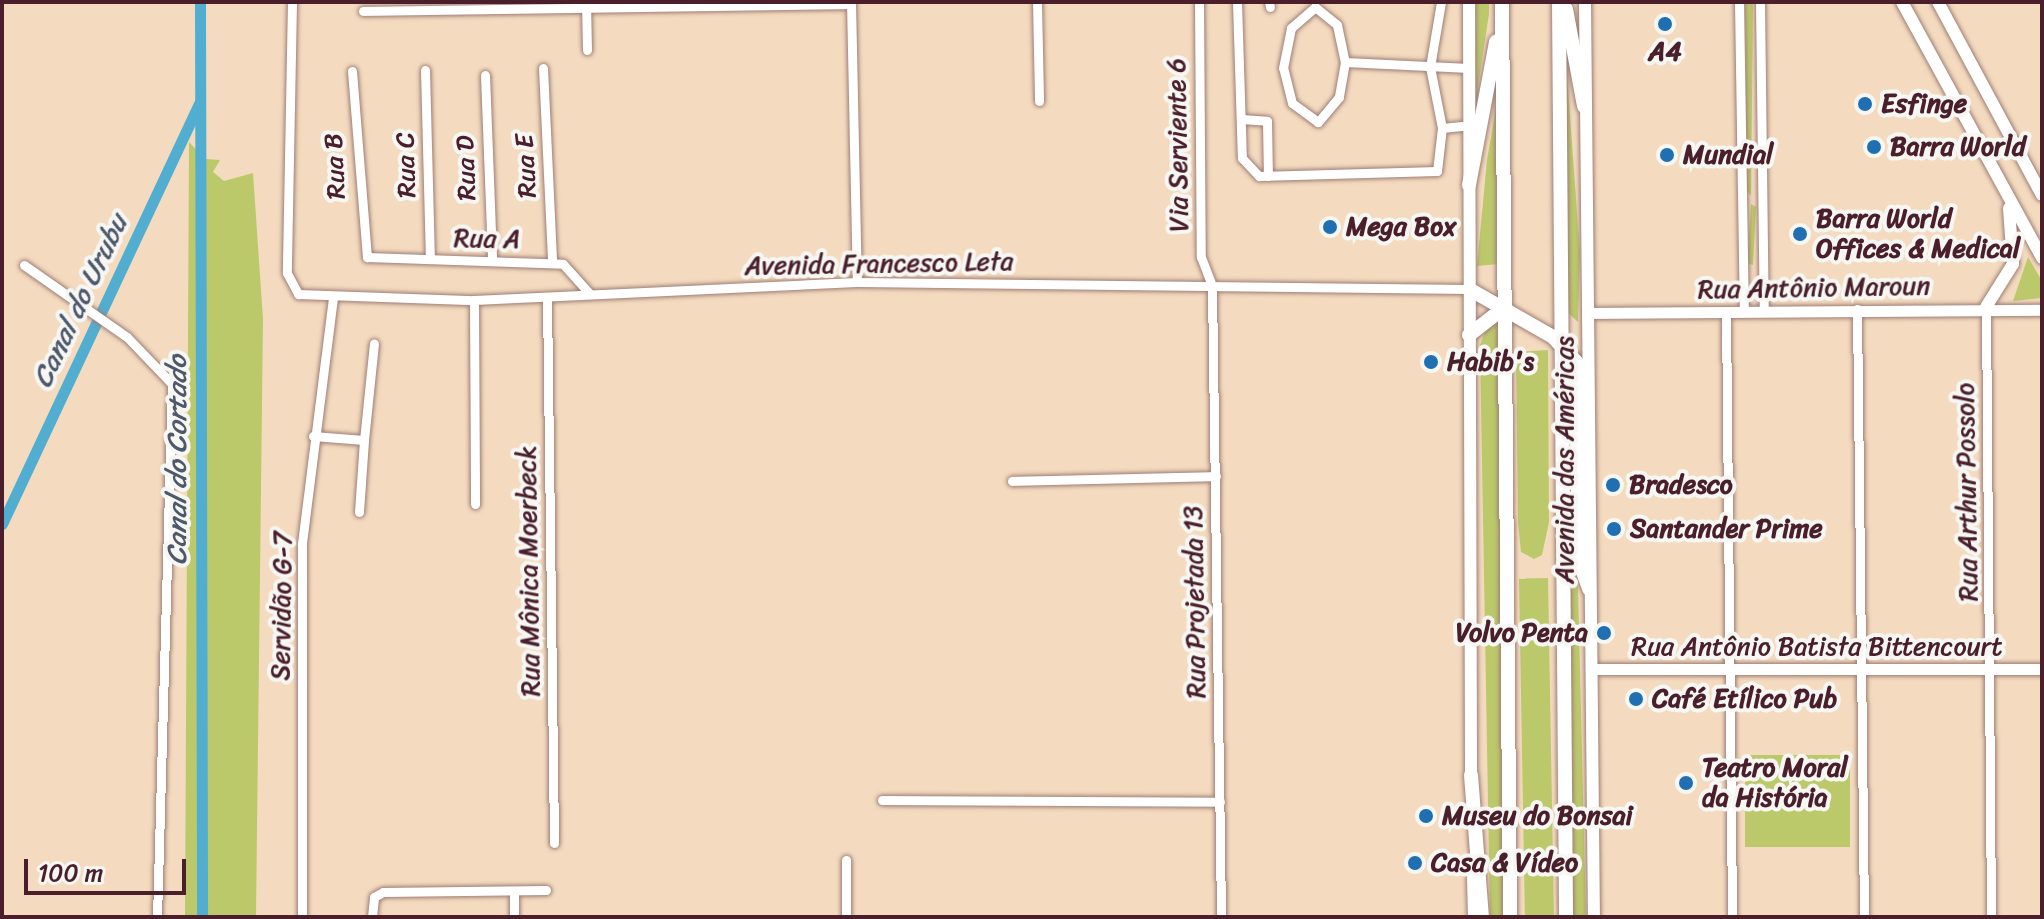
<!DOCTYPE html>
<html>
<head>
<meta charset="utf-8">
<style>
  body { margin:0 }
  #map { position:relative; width:2044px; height:919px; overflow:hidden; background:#f4dbbf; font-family:Sriracha,sans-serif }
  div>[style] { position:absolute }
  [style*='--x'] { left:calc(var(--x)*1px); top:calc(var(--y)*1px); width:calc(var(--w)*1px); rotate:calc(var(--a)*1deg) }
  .green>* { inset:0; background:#bcc96b; transform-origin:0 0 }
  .canal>* { height:11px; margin:-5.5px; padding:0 5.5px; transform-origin:5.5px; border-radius:5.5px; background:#52aed0 }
  .roads { filter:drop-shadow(0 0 2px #9f7d75) drop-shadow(0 0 2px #9f7d75) }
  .minor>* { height:9px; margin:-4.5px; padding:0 4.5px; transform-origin:4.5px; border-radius:4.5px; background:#fff }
  .tertiary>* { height:11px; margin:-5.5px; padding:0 5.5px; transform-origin:5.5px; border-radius:5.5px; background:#fff }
  .secondary>* { height:12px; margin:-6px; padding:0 6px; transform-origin:6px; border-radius:6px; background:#fff }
  .trunk>* { height:14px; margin:-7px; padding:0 7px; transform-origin:7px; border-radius:7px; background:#fff }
  .dots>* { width:22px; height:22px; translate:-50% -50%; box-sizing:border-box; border:4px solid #f6f6f2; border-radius:50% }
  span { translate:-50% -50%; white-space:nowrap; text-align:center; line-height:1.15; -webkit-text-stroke:8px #f6f6f2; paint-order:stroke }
  .poi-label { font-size:26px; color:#4a1f2b; font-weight:700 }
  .left { translate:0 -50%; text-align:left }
  .right { translate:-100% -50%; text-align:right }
  .street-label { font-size:26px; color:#4a1f2b }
  .water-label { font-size:28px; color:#4d586d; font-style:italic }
  .frame { position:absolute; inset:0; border:4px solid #4a1f2b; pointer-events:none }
  .scale { position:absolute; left:24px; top:859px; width:162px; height:36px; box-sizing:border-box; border:4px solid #4a1f2b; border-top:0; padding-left:10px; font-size:24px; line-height:28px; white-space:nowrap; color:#4a1f2b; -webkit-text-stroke:6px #f6f6f2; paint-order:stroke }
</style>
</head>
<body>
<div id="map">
  <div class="green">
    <div style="clip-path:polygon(1476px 2px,1489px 2px,1489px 14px,1476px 99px)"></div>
    <div style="clip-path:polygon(1745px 2px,1753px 2px,1751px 196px,1747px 191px)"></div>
    <div style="clip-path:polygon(1566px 62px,1580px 252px,1578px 322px,1565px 310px)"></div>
    <div style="clip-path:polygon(1499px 91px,1498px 264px,1477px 266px,1487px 160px)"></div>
    <div style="clip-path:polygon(189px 142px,205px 159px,220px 160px,213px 172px,224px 181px,253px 173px,263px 319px,256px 917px,185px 917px)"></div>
    <div style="clip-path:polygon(1751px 204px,1756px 207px,1753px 265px,1747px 263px)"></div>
    <div style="clip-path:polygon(2028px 257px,2042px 281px,2042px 298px,2013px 301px)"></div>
    <div style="clip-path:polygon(1498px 321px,1505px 917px,1490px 917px,1480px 345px,1487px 326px)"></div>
    <div style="clip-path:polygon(1548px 350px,1549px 522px,1542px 555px,1534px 559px,1521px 552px,1518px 522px,1516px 352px)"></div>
    <div style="clip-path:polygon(1566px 369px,1573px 385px,1586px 917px,1571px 917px)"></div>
    <div style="left:1548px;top:578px;width:339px;height:29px;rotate:89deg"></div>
    <div style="left:1745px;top:755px;width:105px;height:92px"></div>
  </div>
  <div class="canal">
    <div style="--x:200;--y:2;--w:915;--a:89.87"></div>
    <div style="--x:2;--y:524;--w:464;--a:-64.9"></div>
  </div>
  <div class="roads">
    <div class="minor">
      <div style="--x:292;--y:2;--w:271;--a:91.1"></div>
      <div style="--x:287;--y:273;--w:24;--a:62"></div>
      <div style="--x:298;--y:294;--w:176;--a:2"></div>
      <div style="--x:474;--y:300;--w:383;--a:-2.7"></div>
      <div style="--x:857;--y:282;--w:612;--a:0.66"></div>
      <div style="--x:586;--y:2;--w:48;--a:88.8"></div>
      <div style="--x:851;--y:2;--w:280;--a:88.8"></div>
      <div style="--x:1037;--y:2;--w:99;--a:88.8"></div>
      <div style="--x:1199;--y:2;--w:255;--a:89.6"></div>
      <div style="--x:1201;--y:257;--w:31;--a:69"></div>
      <div style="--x:1212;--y:286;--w:631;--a:89.18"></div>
      <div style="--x:1237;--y:2;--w:156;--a:88.2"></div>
      <div style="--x:1242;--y:158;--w:25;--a:47"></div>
      <div style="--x:1259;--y:176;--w:178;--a:-1.6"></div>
      <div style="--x:1437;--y:171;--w:43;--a:-83.4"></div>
      <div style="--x:1442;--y:128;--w:62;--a:-101.1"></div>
      <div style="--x:1430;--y:67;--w:66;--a:-80.4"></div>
      <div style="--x:1269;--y:2;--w:5;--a:79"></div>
      <div style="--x:1739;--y:2;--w:309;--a:89.1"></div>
      <div style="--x:1760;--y:2;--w:309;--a:89.3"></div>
      <div style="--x:1315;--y:7;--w:28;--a:39"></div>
      <div style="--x:1337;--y:25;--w:38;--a:78"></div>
      <div style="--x:1345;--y:62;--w:36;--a:100"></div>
      <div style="--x:1339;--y:97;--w:33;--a:130"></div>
      <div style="--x:1318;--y:122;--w:32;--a:-144"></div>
      <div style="--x:1292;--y:103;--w:36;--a:-104"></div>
      <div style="--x:1283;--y:68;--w:41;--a:-78.7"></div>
      <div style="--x:1291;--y:28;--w:32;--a:-41"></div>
      <div style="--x:363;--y:11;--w:488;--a:-0.8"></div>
      <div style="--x:1345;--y:62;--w:124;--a:2.8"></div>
      <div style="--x:543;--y:68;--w:194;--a:87.3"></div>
      <div style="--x:425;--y:70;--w:189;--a:88.5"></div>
      <div style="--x:352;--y:71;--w:187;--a:85.4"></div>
      <div style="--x:367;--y:257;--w:196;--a:2"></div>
      <div style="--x:563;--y:264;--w:40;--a:48"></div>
      <div style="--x:485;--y:75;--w:185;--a:87.8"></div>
      <div style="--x:1241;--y:119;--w:26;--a:4"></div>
      <div style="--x:1267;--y:121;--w:55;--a:89"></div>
      <div style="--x:1442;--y:128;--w:27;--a:-6"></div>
      <div style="--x:24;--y:265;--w:126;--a:35"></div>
      <div style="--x:127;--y:337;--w:65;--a:46.2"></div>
      <div style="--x:172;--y:384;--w:533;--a:91.61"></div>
      <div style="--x:547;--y:298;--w:545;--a:89.26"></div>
      <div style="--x:474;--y:300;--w:204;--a:89.7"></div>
      <div style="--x:1986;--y:307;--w:610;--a:89.53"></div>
      <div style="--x:1857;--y:309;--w:608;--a:89.34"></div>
      <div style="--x:1726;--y:311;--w:606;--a:89.43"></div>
      <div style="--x:313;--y:436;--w:51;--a:4.5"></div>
      <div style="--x:364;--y:440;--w:97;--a:-84.1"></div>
      <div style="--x:1012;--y:481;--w:204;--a:-1.4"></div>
      <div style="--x:359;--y:512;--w:72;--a:-86"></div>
      <div style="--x:882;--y:800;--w:338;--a:0.3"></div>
      <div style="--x:846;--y:860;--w:57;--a:90"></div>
      <div style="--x:302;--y:917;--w:374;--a:-90"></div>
      <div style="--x:302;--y:543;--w:247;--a:-82.8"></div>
      <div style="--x:372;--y:917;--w:20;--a:-84"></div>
      <div style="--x:374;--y:897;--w:10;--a:-29"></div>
      <div style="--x:383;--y:892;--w:163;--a:-0.7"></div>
      <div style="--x:514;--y:917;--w:26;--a:-90"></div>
    </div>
    <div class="tertiary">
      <div style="--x:1588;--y:313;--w:454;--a:-0.4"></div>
      <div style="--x:1592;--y:669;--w:450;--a:0"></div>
    </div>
    <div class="secondary">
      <div style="--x:1469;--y:2;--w:781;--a:89.85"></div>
      <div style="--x:1585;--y:2;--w:915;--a:89.44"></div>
      <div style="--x:1902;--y:2;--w:292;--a:61.3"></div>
      <div style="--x:1938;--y:2;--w:219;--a:61.7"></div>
      <div style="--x:1986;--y:307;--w:51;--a:-57.9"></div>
      <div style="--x:2013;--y:264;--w:56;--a:-94.1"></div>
      <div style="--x:1473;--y:877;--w:40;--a:88.6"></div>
    </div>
    <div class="trunk">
      <div style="--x:1502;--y:2;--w:915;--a:89.5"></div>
      <div style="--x:1559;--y:2;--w:915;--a:89.56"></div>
      <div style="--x:1566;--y:9;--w:99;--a:79.5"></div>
      <div style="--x:1469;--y:185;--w:146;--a:-79.3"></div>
      <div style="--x:1469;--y:289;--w:97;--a:29.7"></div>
      <div style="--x:1553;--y:337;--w:34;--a:47"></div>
      <div style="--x:1576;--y:362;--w:199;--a:89.1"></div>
      <div style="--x:1579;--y:561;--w:30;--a:70"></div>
      <div style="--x:1469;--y:335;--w:46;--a:-37.9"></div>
      <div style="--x:1471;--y:775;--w:142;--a:85.6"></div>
    </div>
  </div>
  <div class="dots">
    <div style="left:1665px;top:24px;background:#1f6fb2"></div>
    <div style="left:1865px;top:104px;background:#1f6fb2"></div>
    <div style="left:1874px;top:147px;background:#1f6fb2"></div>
    <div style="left:1667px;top:155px;background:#1f6fb2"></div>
    <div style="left:1330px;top:227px;background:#1f6fb2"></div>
    <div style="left:1800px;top:234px;background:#1f6fb2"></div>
    <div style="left:1431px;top:362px;background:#1f6fb2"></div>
    <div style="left:1613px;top:485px;background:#1f6fb2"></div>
    <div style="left:1614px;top:529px;background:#1f6fb2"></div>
    <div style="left:1604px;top:633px;background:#1f6fb2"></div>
    <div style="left:1636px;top:699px;background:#1f6fb2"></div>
    <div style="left:1686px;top:783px;background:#1f6fb2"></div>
    <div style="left:1426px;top:816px;background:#1f6fb2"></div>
    <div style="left:1415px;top:863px;background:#1f6fb2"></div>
  </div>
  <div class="poi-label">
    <span style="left:1665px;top:52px">A4</span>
    <span class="left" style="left:1881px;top:104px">Esfinge</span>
    <span class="left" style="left:1890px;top:147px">Barra World</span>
    <span class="left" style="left:1683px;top:155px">Mundial</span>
    <span class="left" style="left:1816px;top:234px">Barra World<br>Offices &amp; Medical</span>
    <span class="left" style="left:1346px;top:227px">Mega Box</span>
    <span class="left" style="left:1447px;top:362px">Habib's</span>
    <span class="left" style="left:1629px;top:485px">Bradesco</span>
    <span class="left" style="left:1630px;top:529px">Santander Prime</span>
    <span class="right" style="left:1588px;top:633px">Volvo Penta</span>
    <span class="left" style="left:1652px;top:699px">Café Etílico Pub</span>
    <span class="left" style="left:1702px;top:783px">Teatro Moral<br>da História</span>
    <span class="left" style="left:1442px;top:816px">Museu do Bonsai</span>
    <span class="left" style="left:1431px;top:863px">Casa &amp; Vídeo</span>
  </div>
  <div class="street-label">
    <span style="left:1178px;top:145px;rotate:-91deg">Via Serviente 6</span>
    <span style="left:406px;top:165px;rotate:-92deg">Rua C</span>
    <span style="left:335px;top:166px;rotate:-93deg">Rua B</span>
    <span style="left:526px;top:166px;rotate:-93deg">Rua E</span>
    <span style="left:466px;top:168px;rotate:-92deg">Rua D</span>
    <span style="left:487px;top:239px;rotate:1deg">Rua A</span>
    <span style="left:879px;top:264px;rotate:-1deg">Avenida Francesco Leta</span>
    <span style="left:1814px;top:288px;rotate:-1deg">Rua Antônio Maroun</span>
    <span style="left:1565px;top:460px;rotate:-90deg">Avenida das Américas</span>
    <span style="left:1967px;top:492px;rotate:-91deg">Rua Arthur Possolo</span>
    <span style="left:529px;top:571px;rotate:-91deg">Rua Mônica Moerbeck</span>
    <span style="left:1195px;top:602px;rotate:-91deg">Rua Projetada 13</span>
    <span style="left:282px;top:606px;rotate:-89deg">Servidão G-7</span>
    <span style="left:1817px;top:647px">Rua Antônio Batista Bittencourt</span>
  </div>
  <div class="water-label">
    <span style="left:80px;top:301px;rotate:-65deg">Canal do Urubu</span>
    <span style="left:177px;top:460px;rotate:-90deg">Canal do Cortado</span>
  </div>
  <div class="frame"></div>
  <div class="scale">100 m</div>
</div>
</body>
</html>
